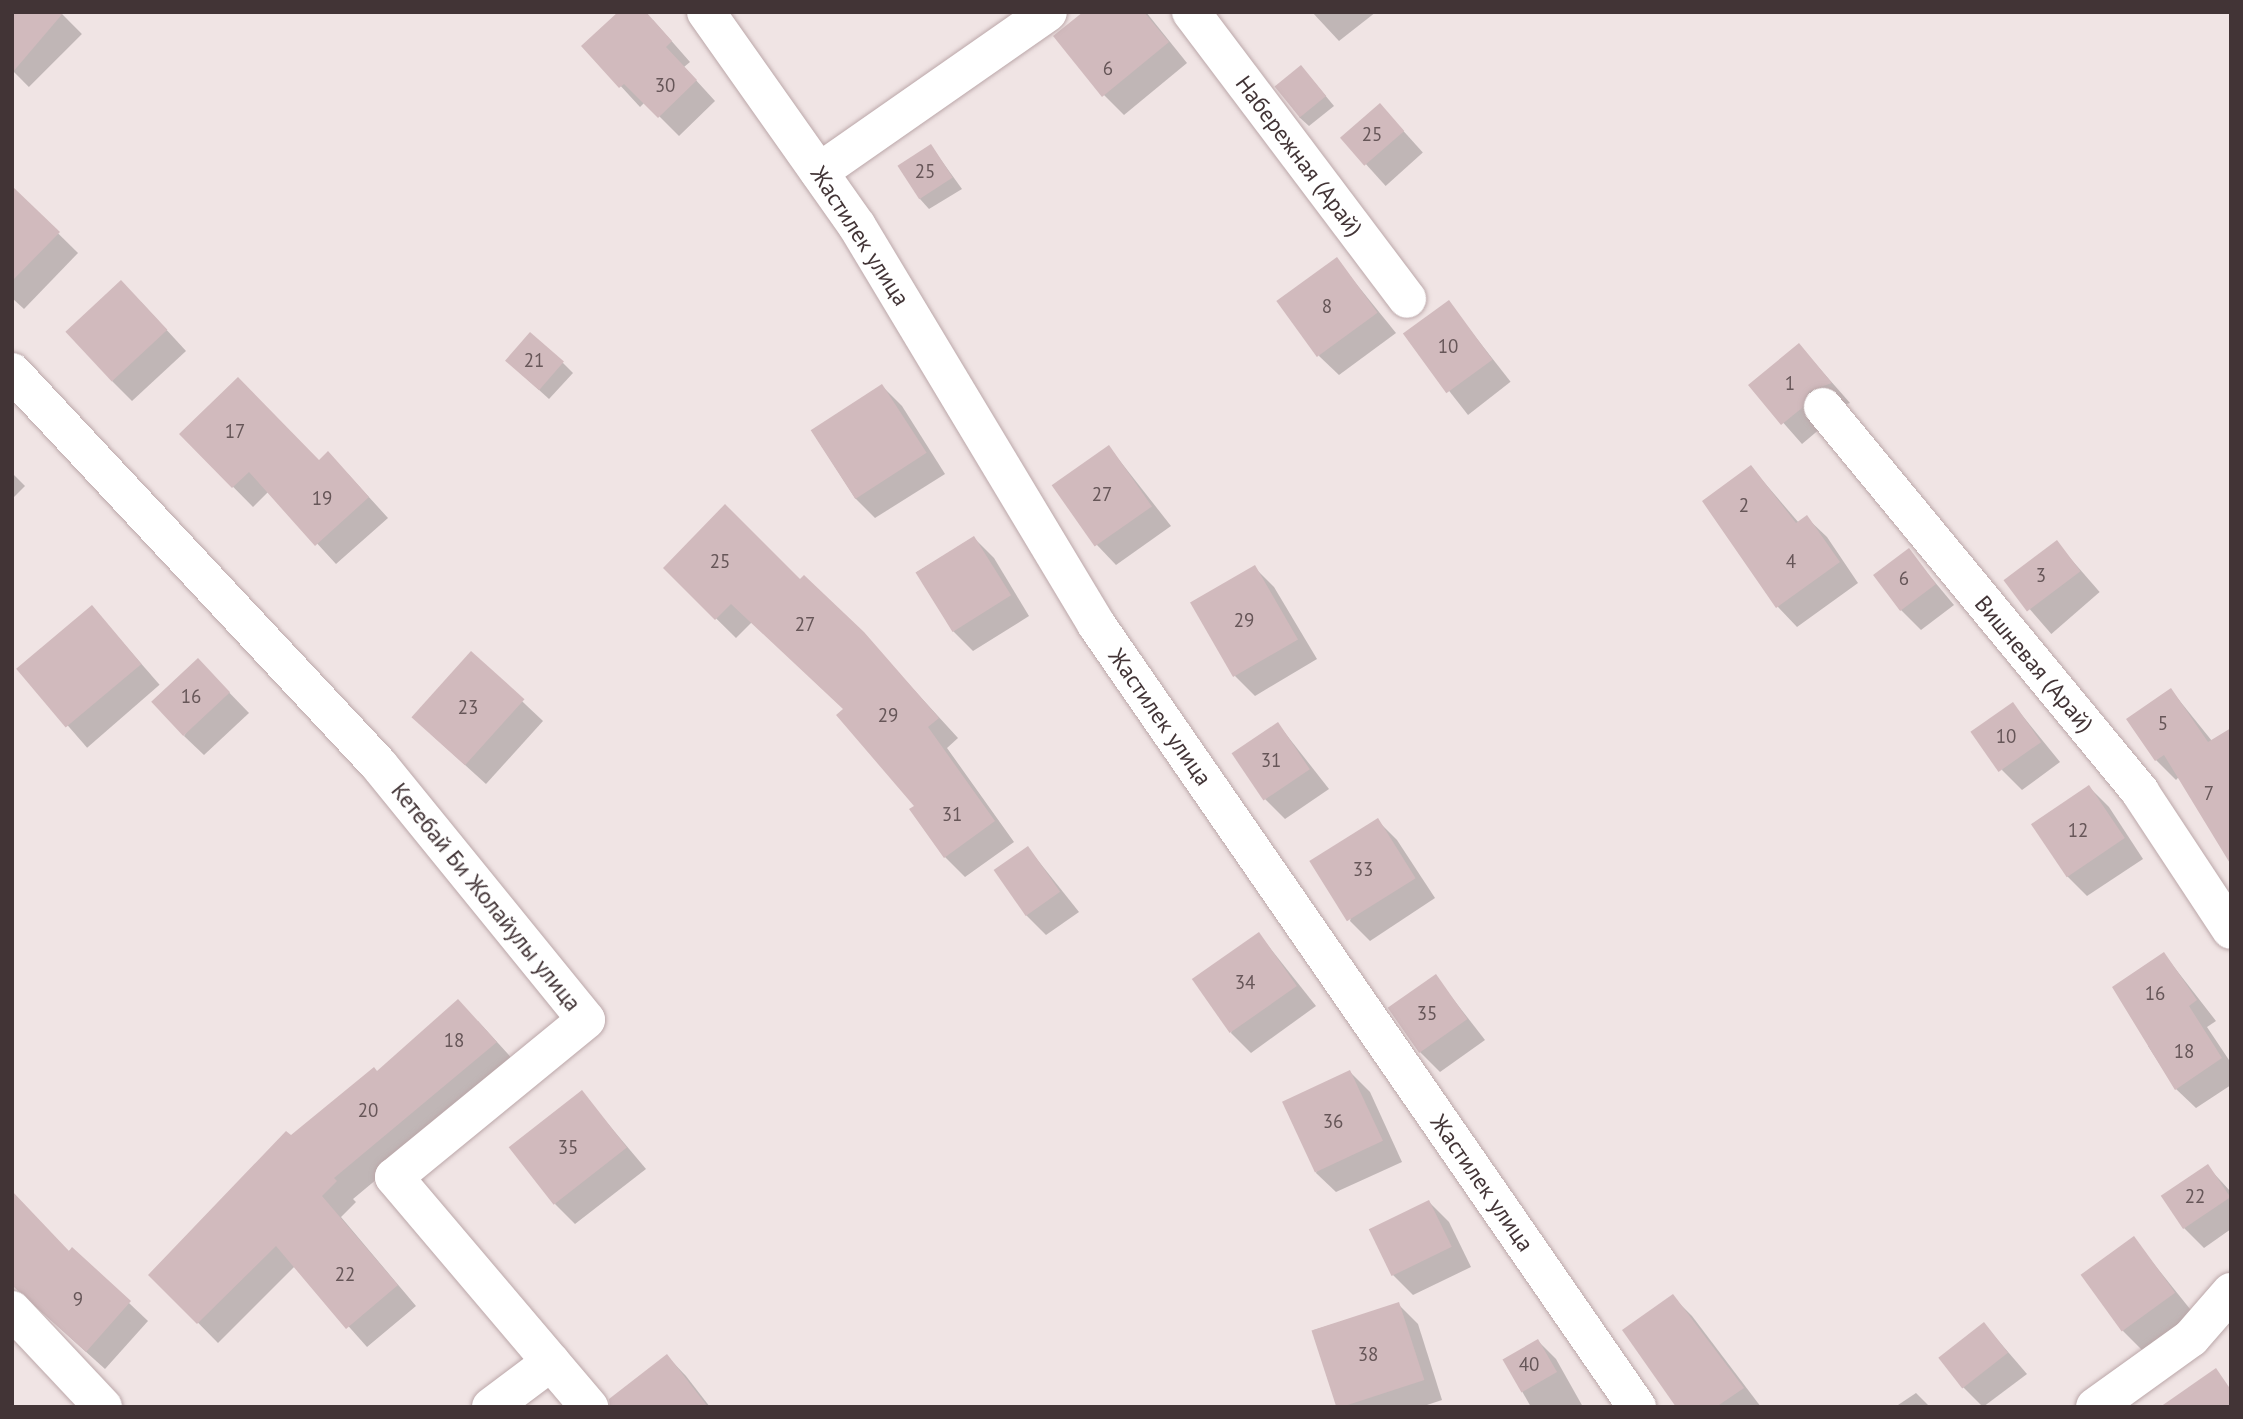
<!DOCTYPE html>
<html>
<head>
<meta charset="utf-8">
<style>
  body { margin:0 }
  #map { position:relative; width:2243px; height:1419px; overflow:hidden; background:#f0e4e4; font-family:"PT Sans",sans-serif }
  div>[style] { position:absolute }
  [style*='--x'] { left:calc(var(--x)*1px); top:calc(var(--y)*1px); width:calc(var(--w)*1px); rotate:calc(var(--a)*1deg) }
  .shadow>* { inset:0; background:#0003; transform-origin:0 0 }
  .building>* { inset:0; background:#d1babd; transform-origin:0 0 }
  .roads { filter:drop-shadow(0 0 2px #bba7a9) drop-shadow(0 0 2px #bba7a9) }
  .minor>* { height:38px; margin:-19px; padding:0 19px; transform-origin:19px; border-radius:19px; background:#fff }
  span { translate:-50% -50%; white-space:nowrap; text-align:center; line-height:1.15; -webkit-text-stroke:6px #fff; paint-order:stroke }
  .number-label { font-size:19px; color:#665658 }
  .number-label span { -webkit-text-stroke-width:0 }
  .street-label { font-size:23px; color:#423436 }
  .frame { position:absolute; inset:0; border:14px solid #423436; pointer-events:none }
</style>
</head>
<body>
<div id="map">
  <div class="shadow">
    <div style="left:60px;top:12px;width:31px;height:75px;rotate:45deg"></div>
    <div style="clip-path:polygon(1085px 12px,1146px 12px,1187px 63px,1124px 115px,1104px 95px)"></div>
    <div style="clip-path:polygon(1312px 12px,1376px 12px,1339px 41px)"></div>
    <div style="clip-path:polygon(653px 20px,690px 62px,684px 67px,715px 101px,679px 136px,645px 102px,640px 107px,584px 46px)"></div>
    <div style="clip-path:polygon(1310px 77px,1334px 106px,1309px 126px,1299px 117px)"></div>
    <div style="left:1380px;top:105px;width:64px;height:50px;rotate:48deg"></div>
    <div style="clip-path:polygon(931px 146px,962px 189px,929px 209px,920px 199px)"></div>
    <div style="clip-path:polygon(13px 189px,78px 253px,24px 309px,12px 298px)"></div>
    <div style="clip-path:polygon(1337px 260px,1396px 333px,1339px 375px,1319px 356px)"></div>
    <div style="clip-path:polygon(141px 302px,186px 351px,132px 401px,112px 381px)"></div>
    <div style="left:1449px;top:303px;width:100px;height:54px;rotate:52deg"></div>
    <div style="clip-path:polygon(1799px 345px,1850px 403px,1828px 410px,1821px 428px,1802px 444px,1751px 386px)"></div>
    <div style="clip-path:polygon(563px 363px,573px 373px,549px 399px,517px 370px)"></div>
    <div style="clip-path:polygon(882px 386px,902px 406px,945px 474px,875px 518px,855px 498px,812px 431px)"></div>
    <div style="clip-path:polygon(181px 434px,319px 462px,348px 474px,388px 518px,336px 564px,269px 491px,253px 507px)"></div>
    <div style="clip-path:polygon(1109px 447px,1171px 526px,1116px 565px,1097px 545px)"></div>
    <div style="clip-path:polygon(1751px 467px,1799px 523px,1807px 518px,1827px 537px,1858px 583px,1797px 627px,1778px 607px)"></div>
    <div style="clip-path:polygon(12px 473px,25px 486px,12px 499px)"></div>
    <div style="clip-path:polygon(974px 538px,994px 558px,1029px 616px,973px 651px,953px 631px,917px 572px)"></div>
    <div style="left:2057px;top:543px;width:65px;height:64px;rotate:49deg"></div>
    <div style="clip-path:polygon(1908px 550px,1954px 605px,1921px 630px,1901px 610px)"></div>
    <div style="clip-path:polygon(1254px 567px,1274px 587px,1317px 659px,1255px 696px,1235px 676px)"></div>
    <div style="clip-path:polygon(665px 568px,800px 581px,862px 633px,958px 738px,947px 748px,1014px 842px,965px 877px,945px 857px,917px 806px,845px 710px,752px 622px,736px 638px)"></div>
    <div style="left:92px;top:607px;width:103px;height:96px;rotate:49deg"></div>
    <div style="clip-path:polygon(471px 653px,543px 721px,486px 784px,433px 736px)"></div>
    <div style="clip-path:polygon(218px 681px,249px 713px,204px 755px,184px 736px)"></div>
    <div style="clip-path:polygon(2171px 690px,2212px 741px,2176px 780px,2156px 760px)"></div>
    <div style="clip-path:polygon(2013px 704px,2060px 762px,2022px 790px,2002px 770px)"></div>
    <div style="clip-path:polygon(1278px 724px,1329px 789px,1285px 819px,1265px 799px,1235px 754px)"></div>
    <div style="clip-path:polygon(2089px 787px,2109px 807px,2143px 859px,2087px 896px,2067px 876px)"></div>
    <div style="clip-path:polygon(1377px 820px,1397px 840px,1435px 898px,1370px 941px,1350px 921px)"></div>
    <div style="clip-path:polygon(1028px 848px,1079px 912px,1046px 935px,1026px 915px)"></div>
    <div style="clip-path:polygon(1259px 934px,1316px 1006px,1251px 1053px,1231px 1033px)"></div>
    <div style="clip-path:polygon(2164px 954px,2216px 1021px,2207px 1027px,2231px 1063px,2231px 1085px,2196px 1108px,2176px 1089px,2148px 1046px)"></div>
    <div style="clip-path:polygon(1436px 977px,1485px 1040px,1440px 1072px,1420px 1052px)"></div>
    <div style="clip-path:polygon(478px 1021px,516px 1063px,353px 1199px,356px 1202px,341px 1217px,416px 1306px,367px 1347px,295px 1266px,218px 1343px,150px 1274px,291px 1138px,378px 1073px)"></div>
    <div style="clip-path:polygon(1350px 1072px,1370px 1092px,1402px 1162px,1336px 1192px,1316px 1173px)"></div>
    <div style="clip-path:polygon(582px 1093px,646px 1169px,575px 1224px,555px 1204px)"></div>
    <div style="clip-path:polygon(2208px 1167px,2231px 1192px,2231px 1229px,2204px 1248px,2184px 1228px)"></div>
    <div style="clip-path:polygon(1429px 1202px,1449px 1222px,1471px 1267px,1413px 1295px,1393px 1275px)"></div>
    <div style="clip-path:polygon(2134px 1239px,2194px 1314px,2143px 1351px,2123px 1331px)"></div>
    <div style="clip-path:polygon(72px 1249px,148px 1321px,105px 1369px,12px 1285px)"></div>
    <div style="clip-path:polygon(1673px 1297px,1692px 1316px,1761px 1407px,1676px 1407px)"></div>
    <div style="clip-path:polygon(1398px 1304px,1418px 1324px,1442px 1400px,1421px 1407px,1338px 1407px,1314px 1330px)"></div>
    <div style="clip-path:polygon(1984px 1324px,2027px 1374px,1983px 1407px,1963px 1387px)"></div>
    <div style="clip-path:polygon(1538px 1341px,1556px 1359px,1583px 1407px,1531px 1407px,1504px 1360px)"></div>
    <div style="clip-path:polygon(667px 1356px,686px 1376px,710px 1407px,627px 1407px)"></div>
    <div style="clip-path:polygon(1916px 1393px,1930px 1407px,1895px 1407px)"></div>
  </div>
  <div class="building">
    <div style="clip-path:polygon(12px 12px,64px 12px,12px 73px)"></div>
    <div style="clip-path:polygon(618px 12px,646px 12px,672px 41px,666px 47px,697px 80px,658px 118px,624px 84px,619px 88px,581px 46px)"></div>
    <div style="clip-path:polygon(1083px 12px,1144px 12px,1169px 42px,1102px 97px,1053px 36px)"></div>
    <div style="left:1301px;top:65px;width:40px;height:34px;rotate:51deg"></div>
    <div style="left:1380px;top:103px;width:37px;height:53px;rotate:49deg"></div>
    <div style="left:931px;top:144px;width:40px;height:40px;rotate:57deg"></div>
    <div style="clip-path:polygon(12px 186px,60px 232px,12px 281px)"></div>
    <div style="left:1337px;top:257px;width:69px;height:75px;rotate:54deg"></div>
    <div style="left:121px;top:280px;width:68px;height:76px;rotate:47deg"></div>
    <div style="left:1449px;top:300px;width:74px;height:57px;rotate:54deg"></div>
    <div style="left:530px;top:332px;width:45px;height:38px;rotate:41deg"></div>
    <div style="clip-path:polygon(1799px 343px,1832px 383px,1809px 391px,1802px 408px,1781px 425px,1748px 385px)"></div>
    <div style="clip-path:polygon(238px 377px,319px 460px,328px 451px,369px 497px,315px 546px,249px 472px,232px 488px,179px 434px)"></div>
    <div style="left:882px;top:384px;width:82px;height:85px;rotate:57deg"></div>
    <div style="left:1109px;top:445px;width:75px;height:70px;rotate:55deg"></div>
    <div style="clip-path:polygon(1751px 465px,1796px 523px,1807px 515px,1840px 562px,1776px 608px,1702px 501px)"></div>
    <div style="clip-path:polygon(725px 504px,800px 579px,804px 575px,864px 632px,939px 718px,928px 727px,995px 821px,944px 858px,909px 809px,914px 806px,836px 715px,843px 709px,731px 604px,715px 620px,663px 568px)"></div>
    <div style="left:974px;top:536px;width:70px;height:69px;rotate:58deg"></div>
    <div style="left:2057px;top:540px;width:39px;height:67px;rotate:53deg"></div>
    <div style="left:1909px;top:548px;width:45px;height:45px;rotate:53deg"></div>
    <div style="left:1255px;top:565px;width:86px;height:75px;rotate:60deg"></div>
    <div style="left:92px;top:605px;width:77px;height:99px;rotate:50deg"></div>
    <div style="left:471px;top:651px;width:72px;height:89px;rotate:42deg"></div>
    <div style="left:198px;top:658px;width:47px;height:64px;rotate:47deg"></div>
    <div style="clip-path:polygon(2171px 688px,2208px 742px,2231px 728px,2231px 865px,2164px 755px,2155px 761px,2126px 719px)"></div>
    <div style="left:2013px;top:702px;width:49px;height:52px;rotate:55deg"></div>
    <div style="left:1278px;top:722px;width:57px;height:56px;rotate:56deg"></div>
    <div style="left:2089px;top:785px;width:64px;height:70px;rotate:56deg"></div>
    <div style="left:1378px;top:818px;width:71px;height:81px;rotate:58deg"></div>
    <div style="left:1028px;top:846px;width:56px;height:42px;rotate:55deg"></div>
    <div style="left:1259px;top:932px;width:66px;height:82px;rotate:55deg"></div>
    <div style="clip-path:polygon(2164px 952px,2197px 1000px,2189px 1006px,2222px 1058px,2175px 1090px,2112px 987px)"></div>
    <div style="left:1436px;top:974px;width:55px;height:59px;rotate:55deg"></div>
    <div style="clip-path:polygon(458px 999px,497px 1042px,334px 1178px,337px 1181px,322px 1196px,398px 1285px,346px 1329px,276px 1246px,197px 1324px,148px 1275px,286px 1131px,291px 1135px,374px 1067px,377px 1071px)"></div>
    <div style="left:1350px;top:1070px;width:78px;height:75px;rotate:65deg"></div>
    <div style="left:582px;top:1090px;width:73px;height:93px;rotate:52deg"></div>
    <div style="left:2208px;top:1164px;width:40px;height:57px;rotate:56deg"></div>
    <div style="clip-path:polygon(12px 1191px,69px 1251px,72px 1247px,131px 1301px,86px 1352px,12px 1285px)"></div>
    <div style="left:1429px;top:1200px;width:52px;height:67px;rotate:64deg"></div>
    <div style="left:2134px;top:1236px;width:70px;height:66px;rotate:54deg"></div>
    <div style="clip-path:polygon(1673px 1294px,1744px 1388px,1716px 1407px,1676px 1407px,1622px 1330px)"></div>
    <div style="left:1399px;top:1302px;width:82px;height:92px;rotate:72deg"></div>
    <div style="left:1984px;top:1322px;width:39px;height:58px;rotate:52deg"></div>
    <div style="left:1538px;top:1339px;width:38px;height:41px;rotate:60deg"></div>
    <div style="clip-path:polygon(667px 1354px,708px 1407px,610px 1407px,609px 1399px)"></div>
    <div style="clip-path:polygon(2216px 1368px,2231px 1390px,2231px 1407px,2160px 1407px)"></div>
  </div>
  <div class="roads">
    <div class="minor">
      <div style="--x:706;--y:12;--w:262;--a:54.8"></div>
      <div style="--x:857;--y:226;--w:464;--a:59"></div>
      <div style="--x:1096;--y:624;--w:952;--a:55.36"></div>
      <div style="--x:1191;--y:12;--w:359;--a:53"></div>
      <div style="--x:819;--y:172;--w:279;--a:-34.9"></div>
      <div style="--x:12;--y:372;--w:538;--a:46.96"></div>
      <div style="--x:379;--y:765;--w:328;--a:50.9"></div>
      <div style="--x:586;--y:1020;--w:248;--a:140.7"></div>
      <div style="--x:394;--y:1177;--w:302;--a:49.7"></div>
      <div style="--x:1823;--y:407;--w:499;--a:50.5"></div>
      <div style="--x:2140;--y:792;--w:165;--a:56.6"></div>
      <div style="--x:12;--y:1310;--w:133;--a:46.8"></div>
      <div style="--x:491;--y:1407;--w:75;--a:-36.9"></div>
      <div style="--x:2095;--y:1407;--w:118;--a:-35.7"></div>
      <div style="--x:2191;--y:1338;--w:61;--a:-49"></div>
    </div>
  </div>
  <div class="number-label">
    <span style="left:1108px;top:69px">6</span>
    <span style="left:665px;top:86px">30</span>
    <span style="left:1372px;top:135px">25</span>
    <span style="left:925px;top:172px">25</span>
    <span style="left:1327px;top:307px">8</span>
    <span style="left:1448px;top:347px">10</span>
    <span style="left:534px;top:361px">21</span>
    <span style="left:1790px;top:384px">1</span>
    <span style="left:235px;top:432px">17</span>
    <span style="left:1102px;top:495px">27</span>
    <span style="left:322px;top:499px">19</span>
    <span style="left:1744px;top:506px">2</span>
    <span style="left:720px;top:562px">25</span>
    <span style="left:1791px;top:562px">4</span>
    <span style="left:2041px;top:576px">3</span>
    <span style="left:1904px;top:579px">6</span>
    <span style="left:1244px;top:621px">29</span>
    <span style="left:805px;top:625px">27</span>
    <span style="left:191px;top:697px">16</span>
    <span style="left:468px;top:708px">23</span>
    <span style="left:888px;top:716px">29</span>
    <span style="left:2163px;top:724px">5</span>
    <span style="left:2006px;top:737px">10</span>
    <span style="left:1271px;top:761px">31</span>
    <span style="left:2209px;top:794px">7</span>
    <span style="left:952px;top:815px">31</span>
    <span style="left:2078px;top:831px">12</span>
    <span style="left:1363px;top:870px">33</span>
    <span style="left:1245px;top:983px">34</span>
    <span style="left:2155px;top:994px">16</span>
    <span style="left:1427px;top:1014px">35</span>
    <span style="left:454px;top:1041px">18</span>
    <span style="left:2184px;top:1052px">18</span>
    <span style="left:368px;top:1111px">20</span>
    <span style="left:1333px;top:1122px">36</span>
    <span style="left:568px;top:1148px">35</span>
    <span style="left:2195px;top:1197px">22</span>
    <span style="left:345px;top:1275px">22</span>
    <span style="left:78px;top:1300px">9</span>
    <span style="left:1368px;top:1355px">38</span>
    <span style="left:1529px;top:1365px">40</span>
  </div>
  <div class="street-label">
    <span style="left:1299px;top:156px;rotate:53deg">Набережная (Арай)</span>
    <span style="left:860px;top:236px;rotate:57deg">Жастилек улица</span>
    <span style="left:2034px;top:664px;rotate:50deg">Вишневая (Арай)</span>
    <span style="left:1160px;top:717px;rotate:55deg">Жастилек улица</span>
    <span style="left:486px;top:897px;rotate:51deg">Кетебай Би Жолайулы улица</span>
    <span style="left:1482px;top:1183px;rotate:55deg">Жастилек улица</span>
  </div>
  <div class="frame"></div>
</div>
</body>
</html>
